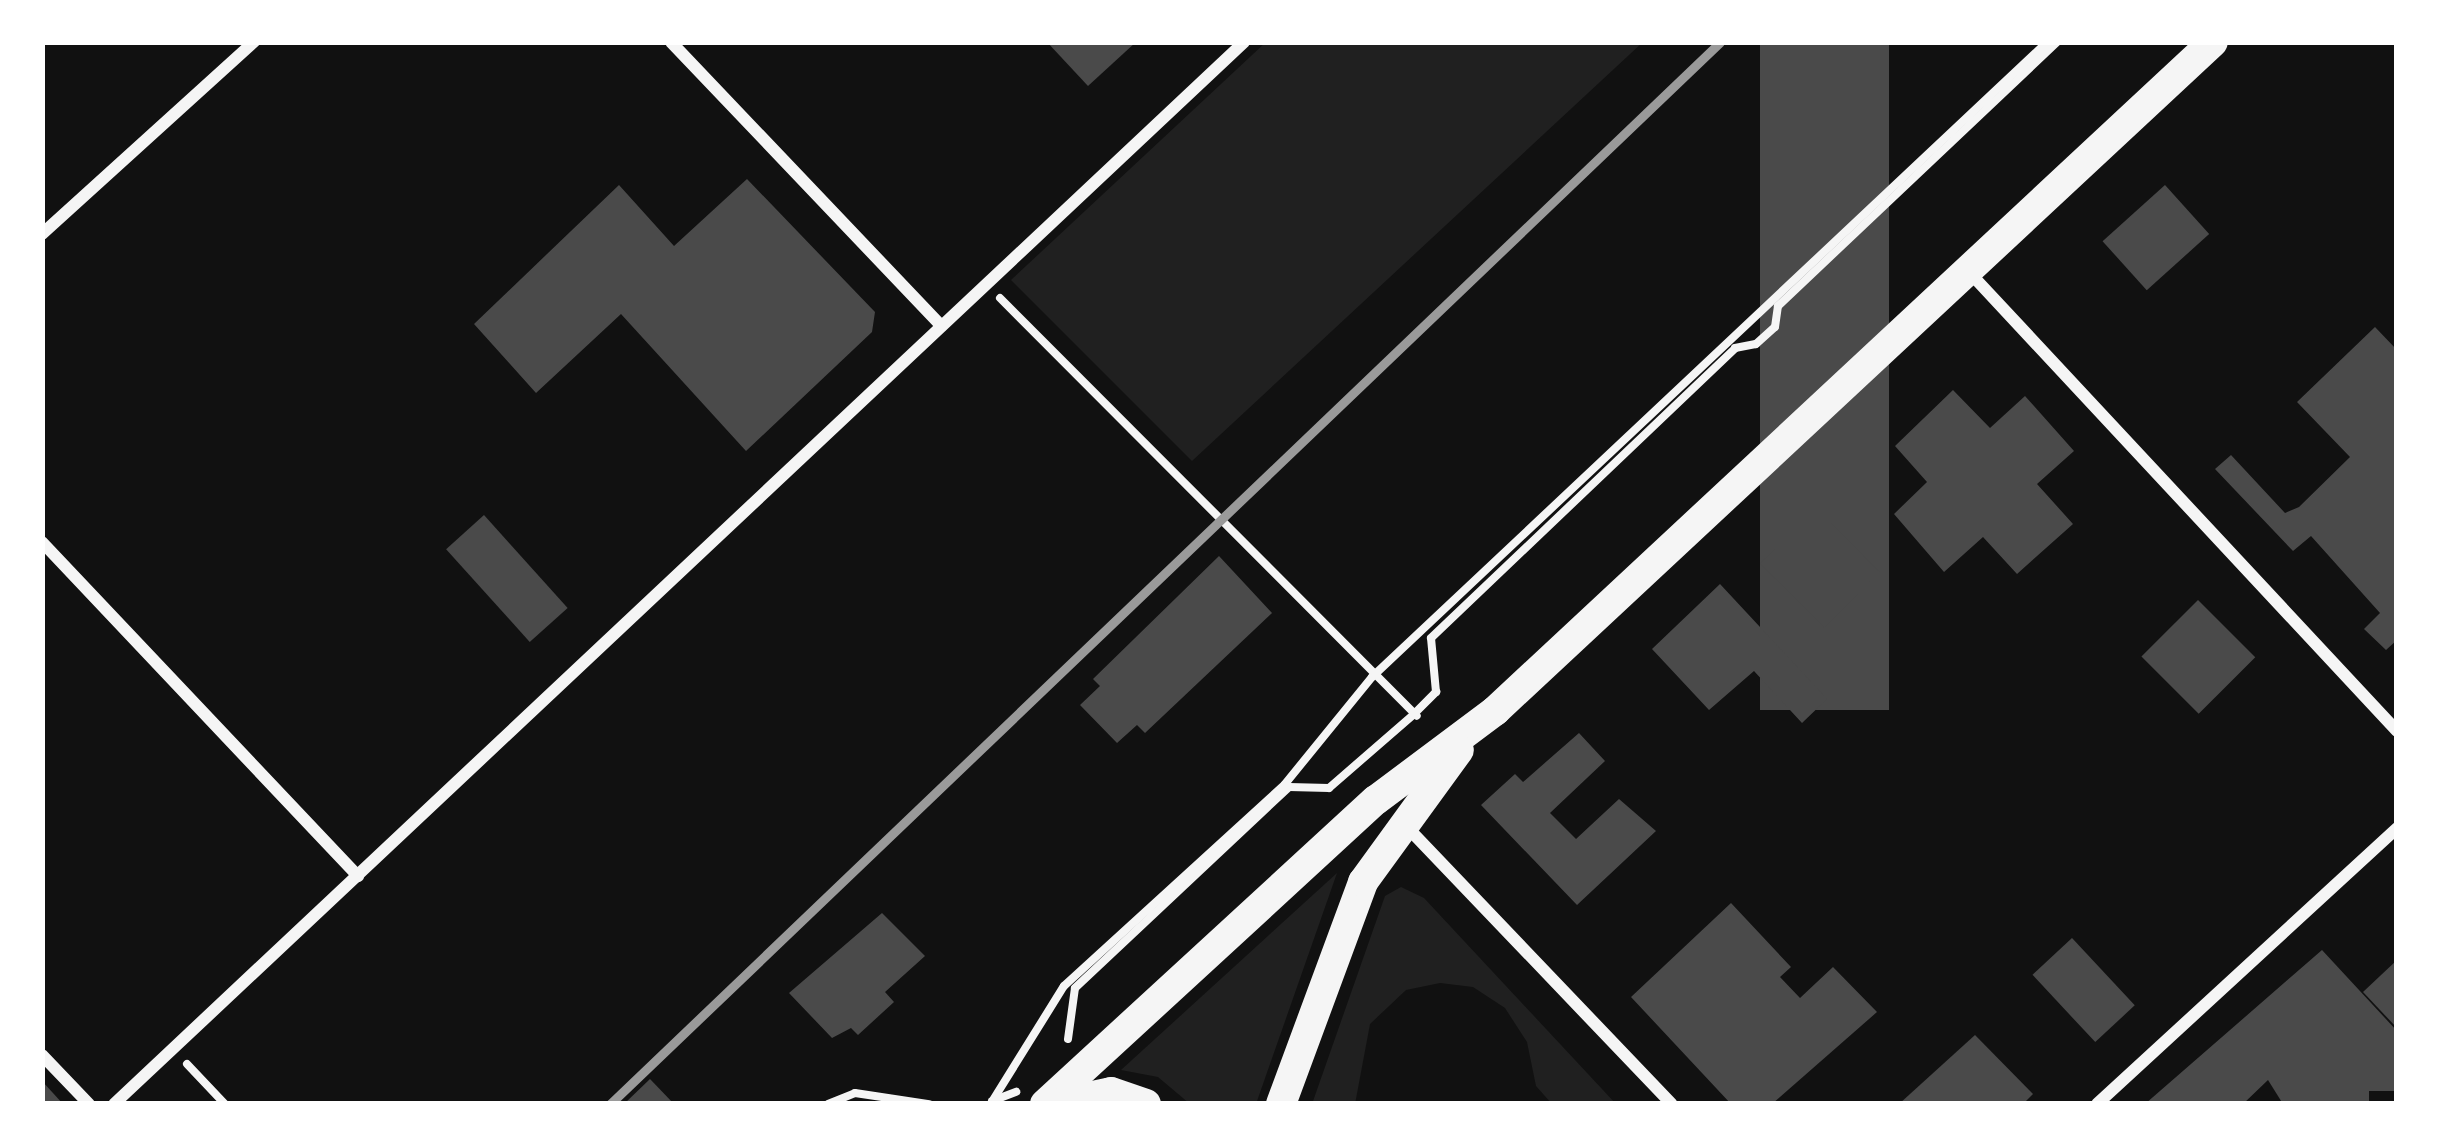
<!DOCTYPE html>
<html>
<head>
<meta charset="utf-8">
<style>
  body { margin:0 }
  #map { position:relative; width:2439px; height:1146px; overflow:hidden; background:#111; font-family:Raleway,sans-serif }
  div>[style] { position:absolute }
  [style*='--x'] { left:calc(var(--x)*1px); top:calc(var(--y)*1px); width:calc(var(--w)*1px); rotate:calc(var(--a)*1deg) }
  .green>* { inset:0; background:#202020 }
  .building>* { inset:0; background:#4a4a4a; transform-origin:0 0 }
  .path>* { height:8px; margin:-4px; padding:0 4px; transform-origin:4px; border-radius:4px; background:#f5f5f5 }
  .minor>* { height:12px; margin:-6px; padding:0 6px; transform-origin:6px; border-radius:6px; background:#f5f5f5 }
  .primary>* { height:30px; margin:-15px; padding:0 15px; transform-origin:15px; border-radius:15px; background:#f5f5f5 }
  .rail>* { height:9px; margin:-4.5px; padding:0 4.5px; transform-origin:4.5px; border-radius:4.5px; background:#9a9a9a }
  span { translate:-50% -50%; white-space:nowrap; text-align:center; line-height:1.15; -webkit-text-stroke:9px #fff; paint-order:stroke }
  .frame { position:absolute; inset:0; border:45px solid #fff; pointer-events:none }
</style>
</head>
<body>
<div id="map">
  <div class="green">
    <div style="clip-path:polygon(1266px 42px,1643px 42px,1192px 461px,1011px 280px)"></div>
    <div style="clip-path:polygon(1337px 873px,1256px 1104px,1190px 1104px,1158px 1077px,1121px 1070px)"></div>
    <div style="clip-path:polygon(1401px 887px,1424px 898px,1616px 1104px,1552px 1104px,1536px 1086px,1527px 1042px,1505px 1008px,1473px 987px,1440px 983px,1406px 990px,1370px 1024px,1355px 1104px,1312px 1104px,1385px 896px)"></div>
  </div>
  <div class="building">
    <div style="clip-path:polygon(1047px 42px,1136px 42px,1088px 86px)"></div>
    <div style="left:1760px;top:42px;width:129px;height:668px"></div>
    <div style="clip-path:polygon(747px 179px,875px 312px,872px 332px,746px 451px,621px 314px,536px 393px,474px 324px,619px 185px,674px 246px)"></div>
    <div style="left:2165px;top:185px;width:66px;height:84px;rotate:48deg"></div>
    <div style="clip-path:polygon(2375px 327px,2397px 350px,2397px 640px,2386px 650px,2364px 629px,2380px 613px,2311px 536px,2293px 551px,2215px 469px,2231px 455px,2285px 513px,2299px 507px,2350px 457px,2297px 402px)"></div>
    <div style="clip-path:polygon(1953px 390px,1990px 428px,2025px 396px,2074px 451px,2037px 484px,2073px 524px,2017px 574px,1983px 537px,1944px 572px,1894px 514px,1927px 482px,1895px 446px)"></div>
    <div style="left:1816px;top:508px;width:90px;height:79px;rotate:45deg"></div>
    <div style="left:484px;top:515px;width:125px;height:51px;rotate:48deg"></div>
    <div style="clip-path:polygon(1219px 556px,1272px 613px,1145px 733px,1137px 725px,1117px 743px,1080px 705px,1100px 686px,1093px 679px)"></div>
    <div style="clip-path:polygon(1720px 584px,1827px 699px,1802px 723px,1754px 671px,1709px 710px,1652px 649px)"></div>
    <div style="left:2198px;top:600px;width:81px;height:80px;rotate:45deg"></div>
    <div style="clip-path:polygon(1579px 733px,1605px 761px,1550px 813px,1576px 839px,1619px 799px,1656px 831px,1577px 905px,1481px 805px,1515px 774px,1523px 782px)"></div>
    <div style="clip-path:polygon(1731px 903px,1791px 967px,1780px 977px,1800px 998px,1833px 967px,1877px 1012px,1772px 1104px,1731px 1104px,1631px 997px)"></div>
    <div style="clip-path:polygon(882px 913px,925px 956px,885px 992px,894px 1002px,858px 1035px,851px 1028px,832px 1038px,789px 993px)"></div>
    <div style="left:2072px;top:938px;width:92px;height:54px;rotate:47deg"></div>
    <div style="clip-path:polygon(2322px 950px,2397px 1031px,2397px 1091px,2369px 1091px,2369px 1104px,2283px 1104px,2268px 1080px,2243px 1104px,2145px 1104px)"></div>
    <div style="clip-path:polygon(2397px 960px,2397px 1028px,2363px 992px)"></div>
    <div style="clip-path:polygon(1975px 1035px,2033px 1094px,2023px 1104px,1899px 1104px)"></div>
    <div style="clip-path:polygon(650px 1079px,674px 1104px,624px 1104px)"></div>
    <div style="clip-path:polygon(42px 1081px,63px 1104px,42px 1104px)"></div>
  </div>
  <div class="path">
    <div style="--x:1000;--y:298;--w:590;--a:45.07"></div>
    <div style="--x:1068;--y:1039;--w:51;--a:-82.2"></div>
    <div style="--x:1075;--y:988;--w:294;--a:-43.2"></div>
    <div style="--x:1289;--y:787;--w:40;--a:1.4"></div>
    <div style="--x:1329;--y:788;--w:111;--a:-41"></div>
    <div style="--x:1413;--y:715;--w:33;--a:-45"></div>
    <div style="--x:1436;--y:692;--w:54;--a:-95.3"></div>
    <div style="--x:1431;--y:638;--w:420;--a:-43.6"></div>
    <div style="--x:1735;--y:348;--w:21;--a:-11"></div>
    <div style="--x:1756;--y:344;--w:25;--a:-42"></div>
    <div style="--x:1775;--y:327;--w:21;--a:-82"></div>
    <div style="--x:1778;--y:306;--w:384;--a:-43.4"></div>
    <div style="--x:187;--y:1064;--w:55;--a:46.5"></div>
    <div style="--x:993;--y:1100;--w:134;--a:-58.1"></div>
    <div style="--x:1064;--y:986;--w:299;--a:-42.4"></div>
    <div style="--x:1285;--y:784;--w:138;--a:-50.9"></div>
    <div style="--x:1372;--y:677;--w:927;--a:-43.25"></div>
    <div style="--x:992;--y:1101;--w:26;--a:-21"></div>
    <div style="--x:828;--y:1104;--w:29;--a:-22"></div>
    <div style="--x:855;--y:1093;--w:75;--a:8.5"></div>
  </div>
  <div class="minor">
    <div style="--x:671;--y:42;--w:392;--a:46.4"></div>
    <div style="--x:42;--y:234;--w:286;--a:-42.2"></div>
    <div style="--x:1970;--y:273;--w:626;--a:47.01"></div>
    <div style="--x:42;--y:542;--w:460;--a:46.6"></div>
    <div style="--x:1407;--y:827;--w:383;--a:46.3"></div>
    <div style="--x:42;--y:1055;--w:68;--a:46.2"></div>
    <div style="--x:114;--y:1104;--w:1551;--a:-43.22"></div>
    <div style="--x:2097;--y:1104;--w:408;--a:-42.6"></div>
  </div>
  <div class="primary">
    <div style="--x:1045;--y:1104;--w:449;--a:-42.6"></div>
    <div style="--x:1376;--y:800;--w:149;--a:-36.8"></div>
    <div style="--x:1495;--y:711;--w:981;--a:-42.98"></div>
    <div style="--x:1055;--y:1104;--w:57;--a:-12.1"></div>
    <div style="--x:1111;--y:1092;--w:37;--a:19"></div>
    <div style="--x:1281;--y:1104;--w:237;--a:-69.7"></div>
    <div style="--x:1363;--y:882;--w:163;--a:-54"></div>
  </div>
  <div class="rail">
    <div style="--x:610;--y:1104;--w:1536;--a:-43.73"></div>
  </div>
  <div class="frame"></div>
</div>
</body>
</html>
